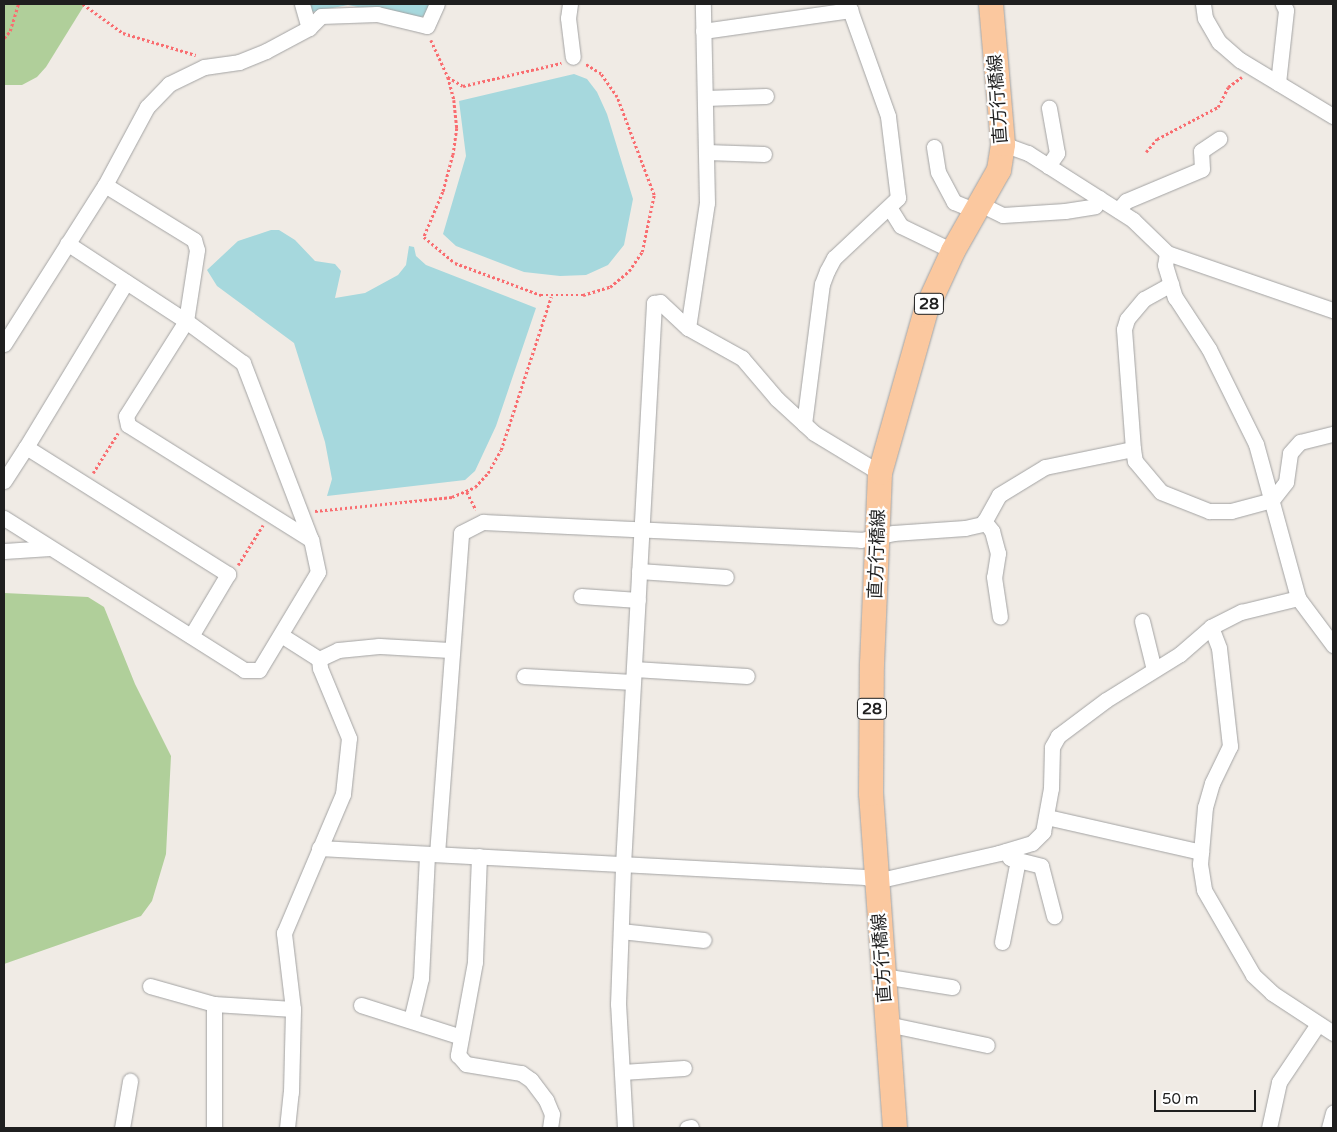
<!DOCTYPE html>
<html>
<head>
<meta charset="utf-8">
<style>
  body { margin:0 }
  #map { position:relative; width:1337px; height:1132px; overflow:hidden; background:#f0ebe5; font-family:"Varela Round","Noto Sans JP",sans-serif }
  div>[style] { position:absolute }
  [style*='--x'] { left:calc(var(--x)*1px); top:calc(var(--y)*1px); width:calc(var(--w)*1px); rotate:calc(var(--a)*1deg) }
  .forest>* { inset:0; background:#b0cf9a }
  .water>* { inset:0; background:#a6d8dd }
  .path>* { height:2.5px; margin-top:-1.25px; transform-origin:0; background:repeating-linear-gradient(90deg,#f96d70 0 2.5px,transparent 0 5px) }
  .roads { filter:drop-shadow(0 0 1px #a3a3a3) drop-shadow(0 0 1px #a3a3a3) }
  .street>* { height:15px; margin:-7.5px; padding:0 7.5px; transform-origin:7.5px; border-radius:7.5px; background:#fff }
  .primary>* { height:24px; margin:-12px; padding:0 12px; transform-origin:12px; border-radius:12px; background:#fbc89f }
  span { translate:-50% -50%; white-space:nowrap; text-align:center; line-height:1.15; -webkit-text-stroke:4.5px #fff; paint-order:stroke }
  .shield-label span { padding:1px 4px; background:#fff; border:1px solid; border-radius:4px; -webkit-text-stroke-width:0 }
  .shield-label { font-size:16px; color:#1f1f1f; font-weight:700 }
  .street-label { font-size:18px; color:#1f1f1f }
  .frame { position:absolute; inset:0; border:5px solid #1f1f1f; pointer-events:none }
  .scale { position:absolute; left:1154px; top:1090px; width:102px; height:22px; box-sizing:border-box; border:2px solid #1f1f1f; border-top:0; padding-left:6px; font-size:15px; line-height:18px; white-space:nowrap; color:#1f1f1f; -webkit-text-stroke:4px #fff; paint-order:stroke }
</style>
</head>
<body>
<div id="map">
  <div class="forest">
    <div style="clip-path:polygon(4px 4px,85px 4px,46px 67px,37px 77px,22px 85px,4px 85px)"></div>
    <div style="clip-path:polygon(4px 593px,88px 597px,104px 607px,135px 684px,171px 756px,166px 854px,152px 901px,141px 916px,4px 964px)"></div>
  </div>
  <div class="water">
    <div style="clip-path:polygon(307px 4px,433px 4px,428px 14px,417px 19px,348px 5px,312px 12px)"></div>
    <div style="clip-path:polygon(574px 74px,587px 79px,597px 92px,607px 114px,633px 199px,624px 245px,608px 265px,586px 275px,560px 276px,524px 272px,456px 246px,443px 234px,466px 156px,459px 101px)"></div>
    <div style="clip-path:polygon(271px 230px,279px 230px,295px 240px,315px 261px,335px 264px,341px 271px,335px 298px,365px 293px,398px 275px,406px 265px,409px 246px,414px 247px,416px 256px,426px 265px,536px 308px,496px 426px,475px 471px,465px 480px,327px 496px,332px 479px,325px 442px,294px 343px,217px 286px,207px 270px,238px 241px)"></div>
  </div>
  <div class="path">
    <div style="--x:83;--y:4;--w:49;--a:35.9"></div>
    <div style="--x:123;--y:33;--w:76;--a:16.8"></div>
    <div style="--x:4;--y:38;--w:9;--a:-49"></div>
    <div style="--x:10;--y:31;--w:28;--a:-73"></div>
    <div style="--x:431;--y:40;--w:41;--a:65.3"></div>
    <div style="--x:448;--y:77;--w:17;--a:31"></div>
    <div style="--x:463;--y:86;--w:101;--a:-13.2"></div>
    <div style="--x:448;--y:77;--w:24;--a:75"></div>
    <div style="--x:454;--y:100;--w:28;--a:84"></div>
    <div style="--x:457;--y:128;--w:27;--a:98"></div>
    <div style="--x:453;--y:155;--w:38;--a:105"></div>
    <div style="--x:443;--y:192;--w:49;--a:112.9"></div>
    <div style="--x:424;--y:237;--w:40;--a:40"></div>
    <div style="--x:455;--y:263;--w:92;--a:20.4"></div>
    <div style="--x:541;--y:295;--w:42;--a:0"></div>
    <div style="--x:583;--y:295;--w:28;--a:-17"></div>
    <div style="--x:610;--y:287;--w:25;--a:-40"></div>
    <div style="--x:629;--y:271;--w:23;--a:-56"></div>
    <div style="--x:642;--y:252;--w:58;--a:-78.1"></div>
    <div style="--x:654;--y:195;--w:105;--a:-110.7"></div>
    <div style="--x:617;--y:97;--w:28;--a:-125"></div>
    <div style="--x:601;--y:74;--w:19;--a:-148"></div>
    <div style="--x:1146;--y:152;--w:17;--a:-50"></div>
    <div style="--x:1157;--y:139;--w:69;--a:-27.7"></div>
    <div style="--x:1218;--y:107;--w:22;--a:-63"></div>
    <div style="--x:1228;--y:87;--w:17;--a:-36"></div>
    <div style="--x:93;--y:473;--w:47;--a:-58"></div>
    <div style="--x:467;--y:492;--w:20;--a:63"></div>
    <div style="--x:315;--y:511;--w:138;--a:-5.8"></div>
    <div style="--x:452;--y:497;--w:25;--a:-23"></div>
    <div style="--x:475;--y:487;--w:19;--a:-47"></div>
    <div style="--x:488;--y:473;--w:26;--a:-61"></div>
    <div style="--x:501;--y:450;--w:161;--a:-71.9"></div>
    <div style="--x:238;--y:565;--w:47;--a:-58"></div>
  </div>
  <div class="roads">
    <div class="street">
      <div style="--x:302;--y:4;--w:25;--a:74"></div>
      <div style="--x:570;--y:4;--w:14;--a:98"></div>
      <div style="--x:568;--y:18;--w:39;--a:83"></div>
      <div style="--x:1203;--y:4;--w:14;--a:82"></div>
      <div style="--x:1205;--y:18;--w:28;--a:60"></div>
      <div style="--x:1219;--y:42;--w:28;--a:41"></div>
      <div style="--x:1240;--y:60;--w:109;--a:31.1"></div>
      <div style="--x:703;--y:31;--w:149;--a:-8.1"></div>
      <div style="--x:1278;--y:83;--w:73;--a:-83.7"></div>
      <div style="--x:1286;--y:10;--w:7;--a:-117"></div>
      <div style="--x:705;--y:98;--w:61;--a:-1.9"></div>
      <div style="--x:1003;--y:144;--w:27;--a:20"></div>
      <div style="--x:1028;--y:153;--w:125;--a:32.5"></div>
      <div style="--x:1133;--y:220;--w:47;--a:44.1"></div>
      <div style="--x:1167;--y:253;--w:176;--a:19"></div>
      <div style="--x:934;--y:147;--w:25;--a:81"></div>
      <div style="--x:938;--y:172;--w:34;--a:62"></div>
      <div style="--x:954;--y:202;--w:24;--a:22"></div>
      <div style="--x:706;--y:152;--w:58;--a:2"></div>
      <div style="--x:1048;--y:166;--w:16;--a:-55"></div>
      <div style="--x:1057;--y:153;--w:46;--a:-100.1"></div>
      <div style="--x:105;--y:185;--w:105;--a:31.7"></div>
      <div style="--x:194;--y:240;--w:10;--a:73"></div>
      <div style="--x:197;--y:250;--w:72;--a:98.8"></div>
      <div style="--x:186;--y:321;--w:112;--a:122.3"></div>
      <div style="--x:126;--y:416;--w:9;--a:77"></div>
      <div style="--x:128;--y:425;--w:216;--a:32.1"></div>
      <div style="--x:980;--y:204;--w:25;--a:26"></div>
      <div style="--x:1003;--y:215;--w:62;--a:-3.7"></div>
      <div style="--x:1065;--y:211;--w:30;--a:-9"></div>
      <div style="--x:1095;--y:206;--w:9;--a:-63"></div>
      <div style="--x:889;--y:207;--w:22;--a:58"></div>
      <div style="--x:901;--y:226;--w:58;--a:25.7"></div>
      <div style="--x:1118;--y:210;--w:12;--a:-48"></div>
      <div style="--x:1126;--y:201;--w:82;--a:-22.8"></div>
      <div style="--x:1202;--y:169;--w:18;--a:-93"></div>
      <div style="--x:1201;--y:151;--w:22;--a:-34"></div>
      <div style="--x:1167;--y:253;--w:12;--a:99"></div>
      <div style="--x:1165;--y:265;--w:34;--a:73"></div>
      <div style="--x:1175;--y:297;--w:62;--a:56.8"></div>
      <div style="--x:1209;--y:349;--w:106;--a:63.7"></div>
      <div style="--x:1256;--y:444;--w:160;--a:74.7"></div>
      <div style="--x:1298;--y:598;--w:59;--a:53.3"></div>
      <div style="--x:126;--y:282;--w:193;--a:121.2"></div>
      <div style="--x:26;--y:447;--w:239;--a:32.2"></div>
      <div style="--x:228;--y:574;--w:72;--a:120.8"></div>
      <div style="--x:688;--y:328;--w:126;--a:-81.4"></div>
      <div style="--x:707;--y:203;--w:199;--a:-91.2"></div>
      <div style="--x:4;--y:344;--w:188;--a:-57.6"></div>
      <div style="--x:105;--y:185;--w:89;--a:-61.7"></div>
      <div style="--x:147;--y:107;--w:32;--a:-46"></div>
      <div style="--x:169;--y:84;--w:39;--a:-26"></div>
      <div style="--x:204;--y:67;--w:35;--a:-8"></div>
      <div style="--x:239;--y:62;--w:29;--a:-22"></div>
      <div style="--x:266;--y:51;--w:49;--a:-28.1"></div>
      <div style="--x:309;--y:28;--w:17;--a:-45"></div>
      <div style="--x:321;--y:16;--w:56;--a:-2"></div>
      <div style="--x:377;--y:14;--w:51;--a:13.5"></div>
      <div style="--x:427;--y:26;--w:24;--a:-66"></div>
      <div style="--x:804;--y:424;--w:141;--a:-82.7"></div>
      <div style="--x:822;--y:284;--w:14;--a:-69"></div>
      <div style="--x:827;--y:271;--w:15;--a:-62"></div>
      <div style="--x:834;--y:258;--w:88;--a:-43.2"></div>
      <div style="--x:898;--y:198;--w:83;--a:-97"></div>
      <div style="--x:888;--y:116;--w:119;--a:-109.7"></div>
      <div style="--x:1133;--y:449;--w:120;--a:-94.3"></div>
      <div style="--x:1124;--y:329;--w:10;--a:-73"></div>
      <div style="--x:1127;--y:319;--w:26;--a:-50"></div>
      <div style="--x:1144;--y:299;--w:31;--a:-29"></div>
      <div style="--x:4;--y:481;--w:40;--a:-57.1"></div>
      <div style="--x:4;--y:518;--w:284;--a:32.3"></div>
      <div style="--x:244;--y:670;--w:15;--a:0"></div>
      <div style="--x:259;--y:670;--w:114;--a:-59"></div>
      <div style="--x:318;--y:572;--w:33;--a:-102"></div>
      <div style="--x:311;--y:540;--w:190;--a:-111"></div>
      <div style="--x:243;--y:363;--w:71;--a:-143.6"></div>
      <div style="--x:186;--y:321;--w:142;--a:-146.8"></div>
      <div style="--x:984;--y:521;--w:13;--a:51"></div>
      <div style="--x:992;--y:531;--w:23;--a:75"></div>
      <div style="--x:998;--y:553;--w:24;--a:99"></div>
      <div style="--x:994;--y:577;--w:40;--a:81.5"></div>
      <div style="--x:4;--y:551;--w:46;--a:-3.7"></div>
      <div style="--x:639;--y:571;--w:87;--a:3.9"></div>
      <div style="--x:581;--y:596;--w:57;--a:4"></div>
      <div style="--x:1142;--y:621;--w:50;--a:76.2"></div>
      <div style="--x:1211;--y:627;--w:22;--a:69"></div>
      <div style="--x:1219;--y:648;--w:99;--a:83.6"></div>
      <div style="--x:1230;--y:746;--w:41;--a:115.9"></div>
      <div style="--x:1212;--y:783;--w:25;--a:106"></div>
      <div style="--x:1205;--y:807;--w:57;--a:95"></div>
      <div style="--x:1200;--y:864;--w:26;--a:81"></div>
      <div style="--x:1204;--y:890;--w:98;--a:60"></div>
      <div style="--x:1253;--y:975;--w:26;--a:43"></div>
      <div style="--x:1272;--y:993;--w:73;--a:33.3"></div>
      <div style="--x:281;--y:635;--w:45;--a:32.3"></div>
      <div style="--x:319;--y:659;--w:21;--a:-25"></div>
      <div style="--x:338;--y:650;--w:41;--a:-5.6"></div>
      <div style="--x:379;--y:646;--w:72;--a:3.2"></div>
      <div style="--x:634;--y:669;--w:113;--a:3.5"></div>
      <div style="--x:524;--y:676;--w:109;--a:3.2"></div>
      <div style="--x:1047;--y:817;--w:158;--a:12.8"></div>
      <div style="--x:319;--y:848;--w:547;--a:3.04"></div>
      <div style="--x:865;--y:877;--w:12;--a:20"></div>
      <div style="--x:876;--y:881;--w:126;--a:-12.8"></div>
      <div style="--x:999;--y:853;--w:34;--a:-17"></div>
      <div style="--x:1032;--y:843;--w:16;--a:-45"></div>
      <div style="--x:1043;--y:832;--w:45;--a:-79.7"></div>
      <div style="--x:1051;--y:788;--w:41;--a:-88.6"></div>
      <div style="--x:1052;--y:747;--w:13;--a:-61"></div>
      <div style="--x:1058;--y:736;--w:60;--a:-36.9"></div>
      <div style="--x:1106;--y:700;--w:87;--a:-31.9"></div>
      <div style="--x:1180;--y:654;--w:41;--a:-41.1"></div>
      <div style="--x:1211;--y:627;--w:34;--a:-27"></div>
      <div style="--x:1241;--y:612;--w:59;--a:-13.8"></div>
      <div style="--x:1006;--y:851;--w:8;--a:60"></div>
      <div style="--x:1010;--y:858;--w:32;--a:14"></div>
      <div style="--x:1041;--y:866;--w:52;--a:75.4"></div>
      <div style="--x:437;--y:854;--w:322;--a:-85.7"></div>
      <div style="--x:461;--y:533;--w:25;--a:-27"></div>
      <div style="--x:483;--y:522;--w:378;--a:2.7"></div>
      <div style="--x:861;--y:540;--w:33;--a:-12"></div>
      <div style="--x:893;--y:533;--w:72;--a:-4"></div>
      <div style="--x:965;--y:528;--w:18;--a:-13"></div>
      <div style="--x:983;--y:524;--w:33;--a:-61"></div>
      <div style="--x:999;--y:495;--w:54;--a:-31.3"></div>
      <div style="--x:1045;--y:467;--w:90;--a:-11.6"></div>
      <div style="--x:1133;--y:449;--w:12;--a:81"></div>
      <div style="--x:1135;--y:461;--w:40;--a:50"></div>
      <div style="--x:1161;--y:492;--w:52;--a:21.6"></div>
      <div style="--x:1209;--y:511;--w:22;--a:0"></div>
      <div style="--x:1231;--y:511;--w:42;--a:-15"></div>
      <div style="--x:1272;--y:500;--w:23;--a:-52"></div>
      <div style="--x:1286;--y:482;--w:29;--a:-82"></div>
      <div style="--x:1290;--y:453;--w:15;--a:-48"></div>
      <div style="--x:1300;--y:442;--w:34;--a:-14"></div>
      <div style="--x:479;--y:856;--w:106;--a:92.2"></div>
      <div style="--x:475;--y:962;--w:95;--a:100.4"></div>
      <div style="--x:458;--y:1055;--w:12;--a:48"></div>
      <div style="--x:466;--y:1064;--w:56;--a:9.3"></div>
      <div style="--x:521;--y:1073;--w:12;--a:35"></div>
      <div style="--x:531;--y:1080;--w:25;--a:53"></div>
      <div style="--x:546;--y:1100;--w:15;--a:67"></div>
      <div style="--x:552;--y:1114;--w:14;--a:98"></div>
      <div style="--x:621;--y:931;--w:83;--a:6.2"></div>
      <div style="--x:1002;--y:942;--w:84;--a:-79"></div>
      <div style="--x:883;--y:976;--w:70;--a:9.1"></div>
      <div style="--x:150;--y:986;--w:66;--a:15.7"></div>
      <div style="--x:214;--y:1004;--w:79;--a:3.6"></div>
      <div style="--x:361;--y:1005;--w:105;--a:17.7"></div>
      <div style="--x:411;--y:1020;--w:43;--a:-76.6"></div>
      <div style="--x:421;--y:978;--w:124;--a:-87.2"></div>
      <div style="--x:887;--y:1024;--w:102;--a:11.9"></div>
      <div style="--x:622;--y:1072;--w:62;--a:-3.7"></div>
      <div style="--x:122;--y:1128;--w:48;--a:-80.3"></div>
      <div style="--x:214;--y:1128;--w:124;--a:-90"></div>
      <div style="--x:287;--y:1128;--w:36;--a:-84"></div>
      <div style="--x:291;--y:1092;--w:83;--a:-88.6"></div>
      <div style="--x:293;--y:1009;--w:77;--a:-96.8"></div>
      <div style="--x:284;--y:933;--w:151;--a:-67"></div>
      <div style="--x:343;--y:794;--w:56;--a:-83.9"></div>
      <div style="--x:349;--y:738;--w:76;--a:-112.5"></div>
      <div style="--x:320;--y:668;--w:9;--a:-96"></div>
      <div style="--x:625;--y:1128;--w:124;--a:-93.2"></div>
      <div style="--x:618;--y:1004;--w:139;--a:-87.9"></div>
      <div style="--x:623;--y:865;--w:563;--a:-86.84"></div>
      <div style="--x:654;--y:303;--w:6;--a:-9"></div>
      <div style="--x:660;--y:302;--w:38;--a:43"></div>
      <div style="--x:688;--y:328;--w:62;--a:29.1"></div>
      <div style="--x:742;--y:358;--w:54;--a:49.5"></div>
      <div style="--x:777;--y:399;--w:50;--a:42.6"></div>
      <div style="--x:814;--y:433;--w:77;--a:31.2"></div>
      <div style="--x:687;--y:1128;--w:4;--a:-14"></div>
      <div style="--x:1269;--y:1128;--w:47;--a:-77.7"></div>
      <div style="--x:1279;--y:1082;--w:70;--a:-56.1"></div>
      <div style="--x:1329;--y:1128;--w:16;--a:-75"></div>
    </div>
    <div class="primary">
      <div style="--x:895;--y:1128;--w:335;--a:-94.1"></div>
      <div style="--x:871;--y:794;--w:130;--a:-89.6"></div>
      <div style="--x:872;--y:664;--w:191;--a:-87.6"></div>
      <div style="--x:880;--y:473;--w:169;--a:-74.2"></div>
      <div style="--x:926;--y:310;--w:65;--a:-65.4"></div>
      <div style="--x:953;--y:251;--w:93;--a:-60.4"></div>
      <div style="--x:999;--y:170;--w:26;--a:-81"></div>
      <div style="--x:1003;--y:144;--w:141;--a:-94.9"></div>
    </div>
  </div>
  <div class="shield-label">
    <span style="left:929px;top:304px">28</span>
    <span style="left:872px;top:709px">28</span>
  </div>
  <div class="street-label">
    <span style="left:998px;top:99px;rotate:-94deg">直方行橋線</span>
    <span style="left:877px;top:554px;rotate:-88deg">直方行橋線</span>
    <span style="left:882px;top:958px;rotate:-94deg">直方行橋線</span>
  </div>
  <div class="frame"></div>
  <div class="scale">50 m</div>
</div>
</body>
</html>
